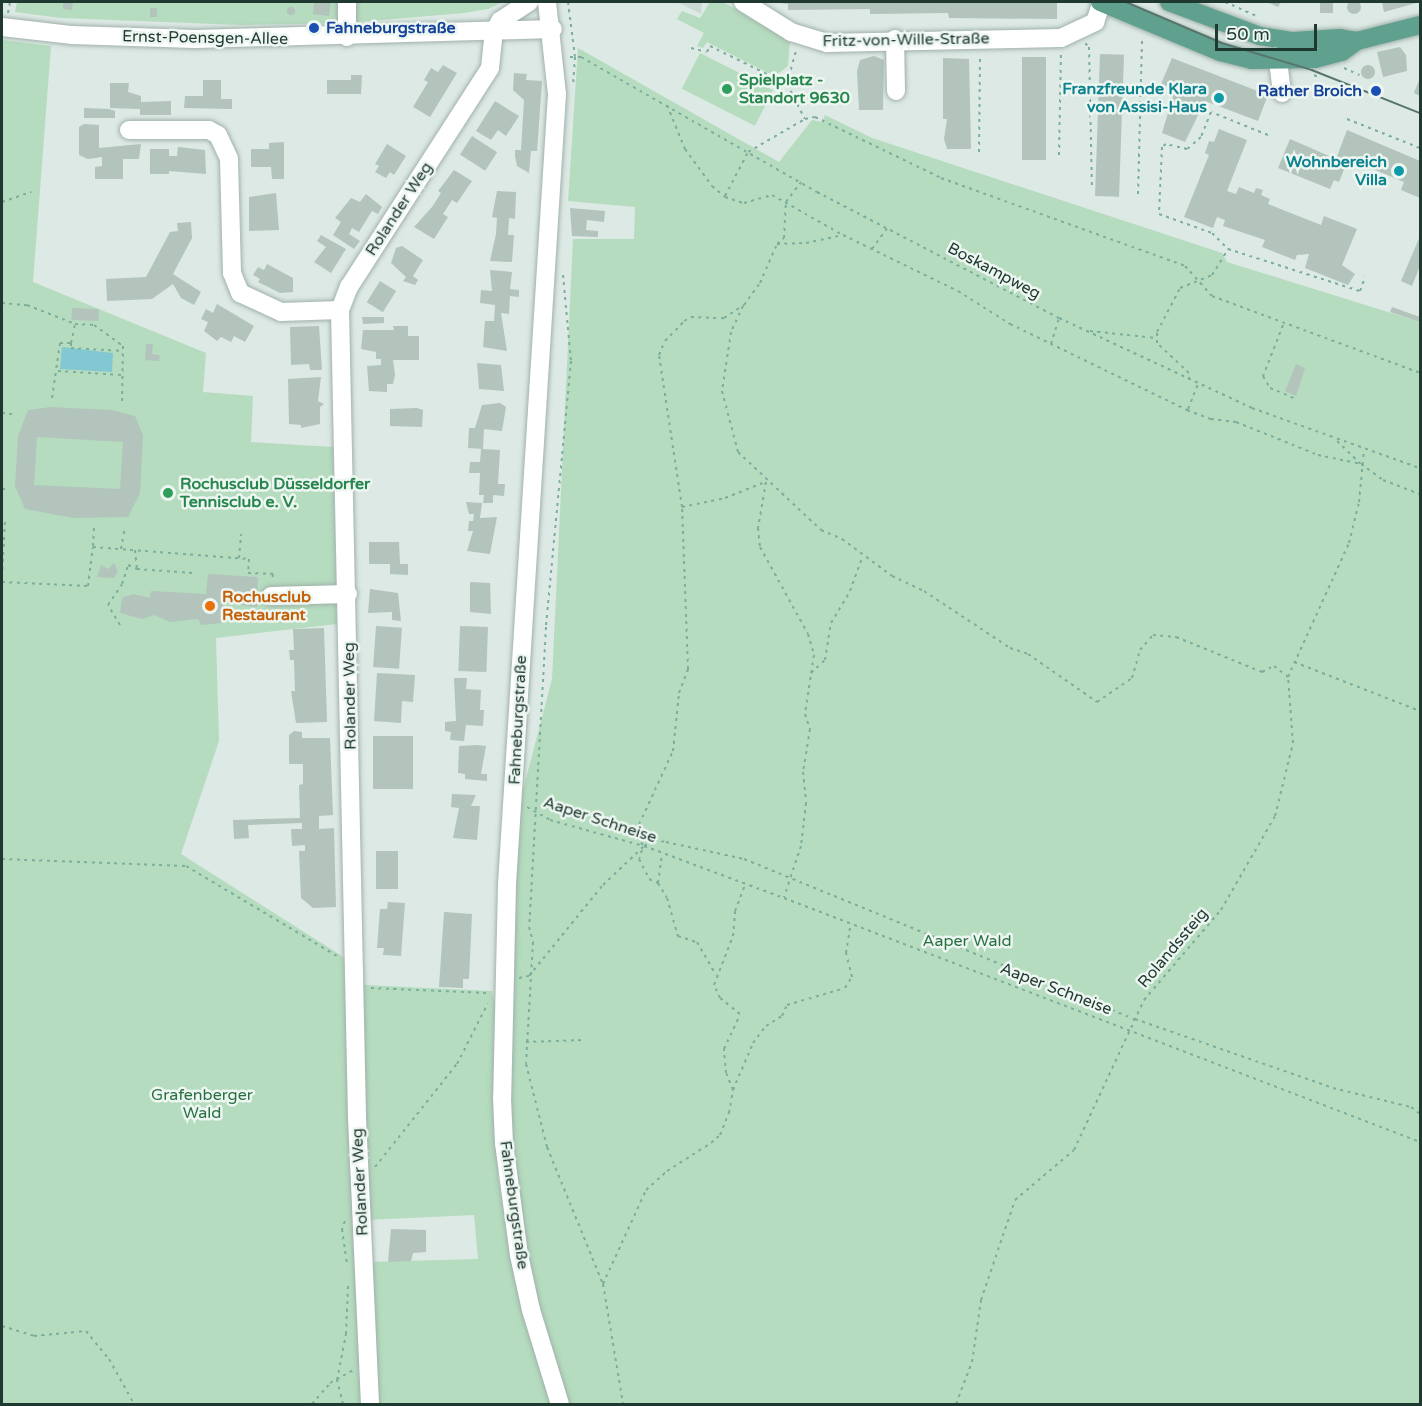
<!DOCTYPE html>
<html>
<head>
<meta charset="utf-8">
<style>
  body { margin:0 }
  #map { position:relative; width:1422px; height:1406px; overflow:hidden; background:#dde9e4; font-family:"Varela Round",sans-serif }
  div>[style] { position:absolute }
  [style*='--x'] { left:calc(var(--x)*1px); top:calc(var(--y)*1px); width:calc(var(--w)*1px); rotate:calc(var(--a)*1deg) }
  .built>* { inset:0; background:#cbd9d2 }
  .green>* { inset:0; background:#b5dcbe; transform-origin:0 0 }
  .water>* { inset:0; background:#82c7d1 }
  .building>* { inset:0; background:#b2c4bc; transform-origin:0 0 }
  .round { border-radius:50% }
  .path>* { height:2px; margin-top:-1px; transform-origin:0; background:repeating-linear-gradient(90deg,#7cae9d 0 3px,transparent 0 7.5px) }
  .roads { filter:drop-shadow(0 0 2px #a0b1ab) drop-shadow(0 0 2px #a0b1ab) }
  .minor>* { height:18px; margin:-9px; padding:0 9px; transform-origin:9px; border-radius:9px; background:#fff }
  .major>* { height:18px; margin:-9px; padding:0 9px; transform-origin:9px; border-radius:9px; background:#60a08e }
  .tram>* { height:1.5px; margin:-0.75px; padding:0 0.75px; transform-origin:0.75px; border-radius:0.75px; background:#58756d }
  .dots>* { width:16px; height:16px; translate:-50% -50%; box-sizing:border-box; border:3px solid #edf6f1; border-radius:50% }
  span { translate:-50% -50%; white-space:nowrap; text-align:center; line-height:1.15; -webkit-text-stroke:5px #edf6f1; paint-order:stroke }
  .transit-label { font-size:16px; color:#164399; font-weight:700 }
  .left { translate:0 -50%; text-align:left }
  .right { translate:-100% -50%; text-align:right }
  .street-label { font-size:16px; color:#1f3931 }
  .leisure-label { font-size:16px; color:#27864d; font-weight:700 }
  .culture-label { font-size:16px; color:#0d838f; font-weight:700 }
  .food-label { font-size:16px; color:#c56008; font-weight:700 }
  .park-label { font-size:16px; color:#287042 }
  .frame { position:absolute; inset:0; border:3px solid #1f3931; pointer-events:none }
  .scale { position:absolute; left:1215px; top:24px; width:102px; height:27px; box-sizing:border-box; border:3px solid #1f3931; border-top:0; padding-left:8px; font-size:18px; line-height:21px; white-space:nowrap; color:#1f3931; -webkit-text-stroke:4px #edf6f1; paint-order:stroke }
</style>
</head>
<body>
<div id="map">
  <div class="built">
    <div style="clip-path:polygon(677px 2px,702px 2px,701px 14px)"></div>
  </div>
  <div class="green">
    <div style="clip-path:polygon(17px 2px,503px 2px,488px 9px,464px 13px,345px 23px,241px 25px,61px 18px,15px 12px)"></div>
    <div style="clip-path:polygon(710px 2px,723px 2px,790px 39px,788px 66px,779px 73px,768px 73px,707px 42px,703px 48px,697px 46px,704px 33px,677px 19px,682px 11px,700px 18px)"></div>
    <div style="clip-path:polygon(evenodd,2px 40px,51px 46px,33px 282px,206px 353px,203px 392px,253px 396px,251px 442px,333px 447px,337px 624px,216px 638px,219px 741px,181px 854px,353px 963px,365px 985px,492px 991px,496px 1008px,498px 1178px,525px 1321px,551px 1404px,2px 1404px,2px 40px,474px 1215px,478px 1259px,368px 1262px,366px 1220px,474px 1215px)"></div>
    <div style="clip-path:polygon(578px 48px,779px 162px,812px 120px,822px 122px,825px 115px,872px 138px,1222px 253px,1227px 262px,1420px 322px,1420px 1404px,565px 1404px,536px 1310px,508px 1142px,517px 813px,552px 679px,573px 239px,634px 239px,635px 207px,568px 201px)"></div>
    <div style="left:700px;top:53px;width:82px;height:40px;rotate:27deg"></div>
  </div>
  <div class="water">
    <div style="clip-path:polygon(62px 347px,113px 353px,112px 372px,60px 369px)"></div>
  </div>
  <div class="building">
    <div class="round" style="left:1347px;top:0;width:14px;height:14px"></div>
    <div style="clip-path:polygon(63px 2px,73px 2px,72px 10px,63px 9px)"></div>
    <div style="clip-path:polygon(314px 2px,331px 2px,329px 16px,313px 14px)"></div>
    <div style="clip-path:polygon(771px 2px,1057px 2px,1057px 19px,949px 18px,948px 13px,870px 14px,870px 9px,788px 10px,788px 4px)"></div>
    <div style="clip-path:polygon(1267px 2px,1281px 2px,1278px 7px)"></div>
    <div style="left:1320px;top:2px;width:13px;height:11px"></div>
    <div style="clip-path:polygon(1382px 2px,1420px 2px,1384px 12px)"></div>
    <div class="round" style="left:287px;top:7px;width:8px;height:8px"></div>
    <div style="left:150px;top:8px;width:7px;height:9px"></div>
    <div style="clip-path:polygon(1400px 47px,1406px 55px,1407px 71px,1383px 77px,1377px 52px)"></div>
    <div style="left:1100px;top:54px;width:24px;height:142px;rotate:2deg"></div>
    <div style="clip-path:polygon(874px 56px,884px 60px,883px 110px,859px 110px,857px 71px,860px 60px)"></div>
    <div style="left:1022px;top:57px;width:24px;height:103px"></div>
    <div style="clip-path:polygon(943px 58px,969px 59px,971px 149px,947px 149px,944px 139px,947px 119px,943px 119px)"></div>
    <div style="clip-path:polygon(1172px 58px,1268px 95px,1258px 121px,1205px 101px,1185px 142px,1162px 133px,1175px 89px,1161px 84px)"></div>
    <div style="clip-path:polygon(443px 65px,457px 73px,430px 117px,413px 107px,428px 82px,424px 80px,431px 68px,438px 72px)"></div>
    <div class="round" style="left:1361px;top:65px;width:14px;height:14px"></div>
    <div style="clip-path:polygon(514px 73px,527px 74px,526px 80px,542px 81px,537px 151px,531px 151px,529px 173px,517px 166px,515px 156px,515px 150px,521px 150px,524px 100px,513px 90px)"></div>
    <div style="clip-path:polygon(351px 75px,362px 75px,361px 94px,327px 94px,327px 80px,351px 80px)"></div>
    <div style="clip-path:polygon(1420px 78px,1420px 96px,1414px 93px)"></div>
    <div style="clip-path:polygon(203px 80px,221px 80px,221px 99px,232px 99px,232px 109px,184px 108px,185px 96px,203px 96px)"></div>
    <div style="clip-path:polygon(110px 83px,129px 83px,128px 92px,141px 96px,141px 102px,171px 101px,171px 115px,140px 115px,140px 109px,110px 108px)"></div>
    <div style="clip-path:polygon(495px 101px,519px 116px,506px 136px,498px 130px,491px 140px,476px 131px)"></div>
    <div style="clip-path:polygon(84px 108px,109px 109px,115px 111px,115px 118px,84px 118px)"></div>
    <div style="clip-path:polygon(84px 124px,99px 125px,99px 148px,141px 144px,139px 159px,123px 159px,123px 179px,95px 179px,95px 167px,102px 166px,102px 157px,88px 159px,79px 155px,79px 127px)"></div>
    <div style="clip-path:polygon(1219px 129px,1247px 140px,1227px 191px,1236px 194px,1239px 187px,1254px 193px,1256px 188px,1263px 190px,1261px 195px,1270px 199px,1268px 204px,1278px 208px,1321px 225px,1324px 216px,1357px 229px,1342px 265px,1355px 274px,1348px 285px,1305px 268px,1309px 254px,1297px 255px,1295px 260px,1262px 247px,1265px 240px,1223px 226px,1225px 220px,1217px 217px,1213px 228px,1184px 217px,1209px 155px,1205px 153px,1209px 141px,1214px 142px)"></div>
    <div style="clip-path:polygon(1347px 130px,1420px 161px,1420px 198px,1401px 190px,1404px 182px,1344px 157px,1342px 161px,1347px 162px,1339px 182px,1334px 180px,1330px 189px,1278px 168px,1290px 139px,1336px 159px)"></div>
    <div style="left:472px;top:136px;width:30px;height:22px;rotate:33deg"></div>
    <div style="clip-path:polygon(284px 142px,284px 179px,272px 179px,271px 167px,251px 167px,251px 149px,269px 149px,269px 143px)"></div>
    <div style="clip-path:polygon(387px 144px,406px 156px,394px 175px,390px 172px,386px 178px,375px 172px,379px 166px,375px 164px)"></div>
    <div style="clip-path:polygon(178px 147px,205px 150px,206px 174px,169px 171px,169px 174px,150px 174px,150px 149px,169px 149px,169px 156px,177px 156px)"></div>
    <div style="clip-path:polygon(454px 170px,472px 181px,457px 203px,452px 200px,443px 214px,448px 217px,434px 239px,414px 227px,432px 207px,441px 193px,438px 191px)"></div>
    <div style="clip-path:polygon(497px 191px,516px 192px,515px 219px,509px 218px,508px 235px,514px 235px,512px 262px,490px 261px,496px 234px,497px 218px,492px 217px)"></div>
    <div style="clip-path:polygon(276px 193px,279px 230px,249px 231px,249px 197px)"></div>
    <div style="clip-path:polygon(366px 194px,382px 207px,378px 214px,372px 211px,359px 232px,352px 228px,349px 234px,360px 241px,354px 249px,333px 235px,341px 222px,335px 218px,351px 198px,360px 202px)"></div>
    <div style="clip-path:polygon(570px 208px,605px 211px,604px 222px,587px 220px,586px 230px,598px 231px,598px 237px,572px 236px)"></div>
    <div style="clip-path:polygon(191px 222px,192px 238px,173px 274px,201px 292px,194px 305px,181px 298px,173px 284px,152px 299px,107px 301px,106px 279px,146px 277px,170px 232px,178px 231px,177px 223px)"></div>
    <div style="clip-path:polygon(321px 235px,346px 249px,331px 273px,314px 262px,326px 247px,317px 241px)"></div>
    <div style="clip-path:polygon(1420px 236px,1420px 266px,1412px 286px,1401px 281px)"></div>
    <div style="clip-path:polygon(402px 246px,423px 260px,413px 276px,418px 280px,415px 285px,403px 281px,406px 277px,391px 263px,396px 248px)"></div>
    <div style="clip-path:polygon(267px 264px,293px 278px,293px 292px,280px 293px,258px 282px,260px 279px,253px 275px,258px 267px,264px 270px)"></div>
    <div style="clip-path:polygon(490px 270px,512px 272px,510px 289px,519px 290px,519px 297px,510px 296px,509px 314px,501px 313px,507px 351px,483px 347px,485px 321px,494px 321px,495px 305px,480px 303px,481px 290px,492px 291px)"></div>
    <div style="left:380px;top:281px;width:19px;height:25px;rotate:32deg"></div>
    <div style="clip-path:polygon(217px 304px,254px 326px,245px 342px,234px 336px,231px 342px,221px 337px,217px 341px,204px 331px,208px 322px,201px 319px,206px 309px,213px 313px)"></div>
    <div style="clip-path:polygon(1392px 307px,1420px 317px,1420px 322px,1390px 312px)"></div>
    <div style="left:72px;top:308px;width:27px;height:12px;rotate:2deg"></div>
    <div style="clip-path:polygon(362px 317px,384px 317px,384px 323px,363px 324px)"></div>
    <div style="clip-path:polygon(319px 326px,322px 370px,310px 370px,309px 364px,291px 365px,290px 327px)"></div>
    <div style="clip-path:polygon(393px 326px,408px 326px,408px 336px,419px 336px,419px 360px,393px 360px,395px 375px,393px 384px,387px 384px,387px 392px,369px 391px,367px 366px,381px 365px,381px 359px,376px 359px,376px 352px,361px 349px,363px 330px,394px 330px)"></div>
    <div style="clip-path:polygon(146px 344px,153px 344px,152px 354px,160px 355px,159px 361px,145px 360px)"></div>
    <div style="clip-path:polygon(477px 363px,501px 365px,504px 391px,479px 389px)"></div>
    <div style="clip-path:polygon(1296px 364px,1305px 368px,1296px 396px,1285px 391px)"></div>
    <div style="clip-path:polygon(321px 377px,318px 401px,324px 404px,320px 407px,320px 424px,301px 428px,301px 425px,289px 424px,288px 379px)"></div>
    <div style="clip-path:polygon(500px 403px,506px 407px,502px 431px,484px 429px,483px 449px,468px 448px,469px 428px,475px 428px,482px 405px)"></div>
    <div style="clip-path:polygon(evenodd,51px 407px,111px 410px,135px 416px,143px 435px,140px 493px,128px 517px,73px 518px,25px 509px,15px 486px,18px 436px,28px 410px,51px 407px,37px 437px,123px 442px,120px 489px,34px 485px,37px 437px)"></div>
    <div style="clip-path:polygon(417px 408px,423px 410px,422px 427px,390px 426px,390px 409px)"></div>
    <div style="clip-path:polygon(481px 449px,500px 450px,498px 484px,505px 484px,504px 496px,493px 495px,493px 503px,483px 503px,484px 495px,479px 495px,480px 473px,469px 473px,470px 462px,480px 462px)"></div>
    <div style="clip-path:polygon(466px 502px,482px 503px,480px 518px,497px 517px,490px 554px,467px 551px,473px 531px,468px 531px,469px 521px,473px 521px,474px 514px,469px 514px)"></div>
    <div style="clip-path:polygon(369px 542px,399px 542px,400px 564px,408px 564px,408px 575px,390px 574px,390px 564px,369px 564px)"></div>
    <div style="clip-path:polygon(114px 563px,118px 571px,114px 578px,97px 577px,101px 565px,108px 569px)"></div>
    <div style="clip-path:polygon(208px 574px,258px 577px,257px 607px,223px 603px,221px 623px,201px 625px,198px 619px,170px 622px,155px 615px,142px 619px,120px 613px,122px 598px,133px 594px,150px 598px,151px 591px,206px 594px)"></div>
    <div style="clip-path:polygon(470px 582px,490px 583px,491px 614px,470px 612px)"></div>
    <div style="clip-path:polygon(370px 589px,398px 593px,401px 621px,392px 620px,392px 612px,368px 613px)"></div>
    <div style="left:376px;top:626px;width:26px;height:41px;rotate:4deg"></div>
    <div style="left:460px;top:626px;width:28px;height:45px;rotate:2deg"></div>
    <div style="clip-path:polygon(324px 628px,327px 722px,296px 723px,291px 691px,295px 691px,294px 660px,290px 660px,289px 650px,294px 650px,293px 629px)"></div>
    <div style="clip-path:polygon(377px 673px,415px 675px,413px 702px,402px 701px,401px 723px,374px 721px)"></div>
    <div style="clip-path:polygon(454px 678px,467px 678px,466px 689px,481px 690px,480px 710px,484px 710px,483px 726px,466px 725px,464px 741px,450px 740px,451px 732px,445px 731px,445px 722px,456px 721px)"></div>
    <div style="clip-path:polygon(294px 731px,302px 732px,302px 738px,330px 738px,333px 815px,319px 816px,319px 829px,334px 828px,336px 907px,313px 908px,301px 898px,299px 851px,305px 851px,305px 845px,292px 846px,291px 829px,302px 829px,302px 823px,248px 825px,249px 838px,234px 839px,233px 820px,300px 818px,299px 785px,303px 784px,303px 764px,289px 764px,289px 735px)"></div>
    <div style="left:373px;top:736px;width:40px;height:53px"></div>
    <div style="clip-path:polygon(477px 745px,486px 746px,481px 774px,487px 774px,487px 781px,465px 779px,465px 774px,458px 773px,459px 746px)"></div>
    <div style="clip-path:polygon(452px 794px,476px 795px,471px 806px,480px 806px,477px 840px,453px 838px,459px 808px,451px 807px)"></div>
    <div style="left:398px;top:851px;width:38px;height:22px;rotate:90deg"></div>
    <div style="clip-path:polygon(388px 902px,405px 903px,401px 956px,383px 955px,384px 948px,377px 948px,380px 909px,387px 909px)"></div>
    <div style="clip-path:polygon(444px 912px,472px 914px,469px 979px,463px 979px,463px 988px,439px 987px)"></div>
    <div style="clip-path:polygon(391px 1229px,426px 1230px,426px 1252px,413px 1253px,411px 1261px,388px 1262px)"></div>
  </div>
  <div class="path">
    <div style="--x:568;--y:2;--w:55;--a:82.7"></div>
    <div style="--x:575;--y:57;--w:26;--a:94"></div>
    <div style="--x:1225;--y:2;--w:36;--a:24"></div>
    <div style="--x:8;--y:13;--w:11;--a:-80"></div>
    <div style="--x:1085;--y:43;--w:6;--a:45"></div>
    <div style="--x:1089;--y:47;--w:139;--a:88.8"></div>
    <div style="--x:691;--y:48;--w:16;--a:14"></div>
    <div style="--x:707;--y:52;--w:7;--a:-63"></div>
    <div style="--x:710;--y:46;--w:86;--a:26.3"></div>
    <div style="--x:787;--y:84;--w:35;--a:-75"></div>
    <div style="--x:570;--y:57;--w:11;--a:0"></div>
    <div style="--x:581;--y:57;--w:272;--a:29.8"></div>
    <div style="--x:817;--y:192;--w:273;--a:27.5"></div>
    <div style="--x:1059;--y:318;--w:213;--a:25"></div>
    <div style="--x:1252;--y:408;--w:178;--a:19.7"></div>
    <div style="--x:1344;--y:68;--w:17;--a:25"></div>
    <div style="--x:1314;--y:75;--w:7;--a:27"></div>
    <div style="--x:787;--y:84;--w:39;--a:63"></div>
    <div style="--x:667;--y:105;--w:48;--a:67.8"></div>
    <div style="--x:685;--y:149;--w:46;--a:53.9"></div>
    <div style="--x:712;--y:186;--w:17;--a:40"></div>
    <div style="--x:725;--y:197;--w:20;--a:18"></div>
    <div style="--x:744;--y:203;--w:29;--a:-16"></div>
    <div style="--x:772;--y:195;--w:81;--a:29.4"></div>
    <div style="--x:843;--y:235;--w:128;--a:26"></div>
    <div style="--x:958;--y:291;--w:62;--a:32.4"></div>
    <div style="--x:1010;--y:324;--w:197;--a:25.9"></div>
    <div style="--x:1187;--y:410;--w:26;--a:21"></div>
    <div style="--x:1211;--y:419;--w:25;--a:7"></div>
    <div style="--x:1236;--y:422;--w:88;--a:21.9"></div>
    <div style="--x:1318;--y:455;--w:44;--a:11.8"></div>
    <div style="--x:1361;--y:464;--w:27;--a:36"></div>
    <div style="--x:1383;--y:480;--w:40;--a:21"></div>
    <div style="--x:1347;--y:119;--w:79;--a:21.7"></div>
    <div style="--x:1268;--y:135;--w:61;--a:-158"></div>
    <div style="--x:1211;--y:112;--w:27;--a:112"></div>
    <div style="--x:1201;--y:137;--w:18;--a:139"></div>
    <div style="--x:1187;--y:149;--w:22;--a:-167"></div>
    <div style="--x:1166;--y:144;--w:5;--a:143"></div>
    <div style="--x:1162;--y:147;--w:67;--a:92.6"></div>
    <div style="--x:1159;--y:214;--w:56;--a:19.7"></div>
    <div style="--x:1212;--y:233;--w:23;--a:45"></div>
    <div style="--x:1228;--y:249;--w:139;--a:17.7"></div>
    <div style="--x:1360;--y:291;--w:15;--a:-70"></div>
    <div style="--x:979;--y:152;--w:96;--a:-89.4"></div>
    <div style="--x:1059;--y:155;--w:102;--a:-88.9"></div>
    <div style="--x:1138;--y:194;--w:156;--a:-88.5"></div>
    <div style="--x:725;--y:196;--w:50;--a:-62.4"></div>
    <div style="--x:748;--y:152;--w:66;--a:-30.1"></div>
    <div style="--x:805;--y:119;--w:10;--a:-11"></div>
    <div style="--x:815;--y:117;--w:140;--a:25.8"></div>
    <div style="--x:941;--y:178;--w:259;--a:19.8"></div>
    <div style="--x:1185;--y:266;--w:40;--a:48"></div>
    <div style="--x:1212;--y:296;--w:222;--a:20.3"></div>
    <div style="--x:2;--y:202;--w:31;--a:-19"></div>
    <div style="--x:777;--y:244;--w:9;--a:-41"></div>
    <div style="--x:784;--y:238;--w:36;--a:-87"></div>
    <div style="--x:786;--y:202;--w:25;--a:-53"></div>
    <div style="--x:872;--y:249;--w:26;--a:-54"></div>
    <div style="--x:563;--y:275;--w:86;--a:84.7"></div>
    <div style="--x:571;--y:361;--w:267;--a:95.4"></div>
    <div style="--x:546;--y:627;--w:300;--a:93.2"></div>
    <div style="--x:529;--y:927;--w:16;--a:75"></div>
    <div style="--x:533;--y:942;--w:122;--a:93.3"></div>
    <div style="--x:526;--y:1064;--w:86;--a:75.8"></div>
    <div style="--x:547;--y:1147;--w:148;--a:67.8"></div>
    <div style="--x:603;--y:1284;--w:122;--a:80.5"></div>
    <div style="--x:2;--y:303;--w:25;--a:5"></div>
    <div style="--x:27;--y:305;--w:52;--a:21.6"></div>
    <div style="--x:743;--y:306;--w:29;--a:115"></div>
    <div style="--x:731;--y:332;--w:60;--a:98.7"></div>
    <div style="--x:722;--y:391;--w:63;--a:75.3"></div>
    <div style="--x:738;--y:452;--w:114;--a:43.2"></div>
    <div style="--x:821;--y:530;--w:23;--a:23"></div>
    <div style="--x:842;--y:539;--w:62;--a:36.5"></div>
    <div style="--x:892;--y:576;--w:35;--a:25"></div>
    <div style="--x:924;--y:591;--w:103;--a:33.5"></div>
    <div style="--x:1010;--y:648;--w:19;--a:18"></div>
    <div style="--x:1028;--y:654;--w:84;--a:34.8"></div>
    <div style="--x:1097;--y:702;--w:42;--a:-34.4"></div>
    <div style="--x:1132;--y:678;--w:29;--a:-74"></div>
    <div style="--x:1140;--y:650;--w:20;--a:-49"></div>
    <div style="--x:1153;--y:635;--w:23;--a:5"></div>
    <div style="--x:1176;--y:637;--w:93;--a:22.1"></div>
    <div style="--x:1262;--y:672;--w:13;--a:-27"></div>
    <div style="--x:1274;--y:666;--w:18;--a:38"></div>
    <div style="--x:1283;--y:325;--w:55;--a:111.4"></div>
    <div style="--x:1263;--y:376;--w:14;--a:60"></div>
    <div style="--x:1270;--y:388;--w:26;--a:23"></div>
    <div style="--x:1090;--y:331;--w:66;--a:6.1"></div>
    <div style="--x:71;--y:343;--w:5;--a:90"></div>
    <div style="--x:71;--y:348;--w:52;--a:3.3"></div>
    <div style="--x:1051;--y:344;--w:27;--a:-73"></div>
    <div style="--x:58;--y:371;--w:63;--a:3.6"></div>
    <div style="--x:1189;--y:380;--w:7;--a:-90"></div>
    <div style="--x:1189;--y:373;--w:44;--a:-136.8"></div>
    <div style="--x:1157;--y:343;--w:11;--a:-90"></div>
    <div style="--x:1157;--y:332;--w:50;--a:-62.4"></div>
    <div style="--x:1180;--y:288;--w:35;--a:-22"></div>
    <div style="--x:1212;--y:275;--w:31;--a:-58"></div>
    <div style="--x:52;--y:398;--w:56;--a:-81.7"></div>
    <div style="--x:60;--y:343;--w:11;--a:0"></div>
    <div style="--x:71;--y:343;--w:19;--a:-78"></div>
    <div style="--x:75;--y:324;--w:19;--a:3"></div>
    <div style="--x:94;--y:325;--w:36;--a:36"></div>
    <div style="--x:123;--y:346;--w:56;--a:91"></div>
    <div style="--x:1188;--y:409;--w:27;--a:-68"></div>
    <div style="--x:2;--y:413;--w:10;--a:6"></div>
    <div style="--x:1337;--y:441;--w:33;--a:44"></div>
    <div style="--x:766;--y:482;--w:47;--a:99.9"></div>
    <div style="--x:758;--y:528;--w:19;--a:84"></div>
    <div style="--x:760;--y:547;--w:99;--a:61.1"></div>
    <div style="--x:808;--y:634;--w:22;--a:74"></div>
    <div style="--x:814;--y:655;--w:60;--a:98.7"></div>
    <div style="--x:805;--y:714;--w:16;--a:72"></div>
    <div style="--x:810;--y:729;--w:44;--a:99.2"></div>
    <div style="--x:803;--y:772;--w:31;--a:84"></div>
    <div style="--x:806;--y:803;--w:43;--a:96.6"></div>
    <div style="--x:801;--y:846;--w:54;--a:108.4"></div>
    <div style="--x:2;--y:489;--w:5;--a:0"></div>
    <div style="--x:682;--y:507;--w:44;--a:-11.8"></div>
    <div style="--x:725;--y:498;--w:43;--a:-21.8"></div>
    <div style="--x:93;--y:546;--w:21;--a:-87"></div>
    <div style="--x:121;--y:549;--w:22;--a:-80"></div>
    <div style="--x:135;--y:550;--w:18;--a:84"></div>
    <div style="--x:239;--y:558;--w:24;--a:-85"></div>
    <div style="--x:2;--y:577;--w:57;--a:-87"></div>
    <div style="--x:2;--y:582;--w:86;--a:2.7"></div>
    <div style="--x:88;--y:586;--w:39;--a:-83"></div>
    <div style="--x:93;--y:547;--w:156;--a:4.4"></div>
    <div style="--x:249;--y:559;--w:14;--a:94"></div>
    <div style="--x:248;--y:573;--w:25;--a:2"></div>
    <div style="--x:273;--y:574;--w:6;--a:99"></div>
    <div style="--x:120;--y:625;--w:23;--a:-121"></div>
    <div style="--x:108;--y:605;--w:25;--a:-56"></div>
    <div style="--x:122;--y:584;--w:20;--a:-72"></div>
    <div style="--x:128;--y:565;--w:10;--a:24"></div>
    <div style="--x:137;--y:569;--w:56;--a:4.1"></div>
    <div style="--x:1294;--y:662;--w:135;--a:21.3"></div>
    <div style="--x:811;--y:673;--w:19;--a:-43"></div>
    <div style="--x:825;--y:660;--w:37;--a:-81"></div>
    <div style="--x:831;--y:623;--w:37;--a:-59"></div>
    <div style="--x:850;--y:591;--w:37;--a:-70"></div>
    <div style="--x:527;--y:807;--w:26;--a:29"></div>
    <div style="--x:550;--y:820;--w:98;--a:15.5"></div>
    <div style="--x:644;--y:846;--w:149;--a:20.4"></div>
    <div style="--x:784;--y:898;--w:681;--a:20.99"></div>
    <div style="--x:643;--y:845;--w:11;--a:-131"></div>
    <div style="--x:636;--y:837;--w:6;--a:-90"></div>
    <div style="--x:636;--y:831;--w:88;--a:-65.2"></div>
    <div style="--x:673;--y:751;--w:58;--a:-84.1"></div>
    <div style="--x:679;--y:693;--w:26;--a:-69"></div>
    <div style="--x:688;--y:669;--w:162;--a:-92.1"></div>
    <div style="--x:682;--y:507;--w:154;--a:-98.6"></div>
    <div style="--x:659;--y:355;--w:15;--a:-67"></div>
    <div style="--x:665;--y:341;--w:28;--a:-46"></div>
    <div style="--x:684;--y:321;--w:8;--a:-30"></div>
    <div style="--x:691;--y:317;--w:33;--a:2"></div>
    <div style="--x:724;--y:318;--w:24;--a:-33"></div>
    <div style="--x:744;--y:305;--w:27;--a:-54"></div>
    <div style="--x:760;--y:283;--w:43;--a:-66.4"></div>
    <div style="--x:777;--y:244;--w:29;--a:-2"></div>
    <div style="--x:806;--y:243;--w:38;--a:-12"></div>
    <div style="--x:642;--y:850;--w:9;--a:108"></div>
    <div style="--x:639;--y:859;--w:22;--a:63"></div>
    <div style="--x:649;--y:879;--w:10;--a:24"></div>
    <div style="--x:658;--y:883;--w:17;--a:59"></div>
    <div style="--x:667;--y:898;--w:40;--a:74"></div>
    <div style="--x:678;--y:936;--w:20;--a:18"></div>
    <div style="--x:697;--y:942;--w:38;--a:60"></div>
    <div style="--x:2;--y:859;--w:184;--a:2.2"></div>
    <div style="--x:186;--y:866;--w:176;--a:30.8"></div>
    <div style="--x:658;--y:883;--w:29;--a:-82"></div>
    <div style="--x:519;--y:978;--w:10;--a:-11"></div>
    <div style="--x:529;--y:976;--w:117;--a:-50.9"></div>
    <div style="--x:603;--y:885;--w:57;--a:-43.6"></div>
    <div style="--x:644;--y:846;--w:12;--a:-31"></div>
    <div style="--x:654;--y:840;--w:12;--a:9"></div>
    <div style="--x:666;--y:842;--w:80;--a:12.3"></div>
    <div style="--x:744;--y:859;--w:422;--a:22.3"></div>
    <div style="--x:1135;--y:1019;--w:210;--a:19.2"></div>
    <div style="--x:1333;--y:1088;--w:80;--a:13.7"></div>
    <div style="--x:1411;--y:1107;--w:11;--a:38"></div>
    <div style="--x:371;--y:988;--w:117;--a:2.4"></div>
    <div style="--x:526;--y:1042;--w:58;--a:-2"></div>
    <div style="--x:733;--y:1090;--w:51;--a:-66.9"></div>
    <div style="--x:753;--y:1043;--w:21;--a:-53"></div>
    <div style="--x:766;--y:1026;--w:19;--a:-32"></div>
    <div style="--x:782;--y:1016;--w:12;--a:-66"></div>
    <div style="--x:787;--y:1005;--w:60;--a:-16.3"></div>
    <div style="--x:845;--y:988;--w:13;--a:-58"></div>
    <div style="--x:852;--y:977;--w:25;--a:-104"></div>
    <div style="--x:846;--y:953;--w:30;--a:-81"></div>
    <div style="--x:375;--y:1167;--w:132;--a:-51.5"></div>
    <div style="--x:457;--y:1064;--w:68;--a:-63.1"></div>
    <div style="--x:345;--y:1221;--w:9;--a:111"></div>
    <div style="--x:342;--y:1229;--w:34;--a:82"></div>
    <div style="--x:603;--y:1284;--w:103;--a:-65.4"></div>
    <div style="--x:646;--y:1190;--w:28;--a:-42"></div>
    <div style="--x:667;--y:1171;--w:52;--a:-32.5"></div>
    <div style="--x:711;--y:1143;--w:12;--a:-42"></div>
    <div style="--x:720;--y:1135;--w:24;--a:-68"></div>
    <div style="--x:729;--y:1113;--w:23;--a:-80"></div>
    <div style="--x:733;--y:1090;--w:18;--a:-112"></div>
    <div style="--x:726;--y:1073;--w:24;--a:-95"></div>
    <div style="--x:724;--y:1049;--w:38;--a:-65"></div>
    <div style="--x:740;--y:1014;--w:26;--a:-141"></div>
    <div style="--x:720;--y:998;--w:14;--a:-115"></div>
    <div style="--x:714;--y:985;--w:53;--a:-68.8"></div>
    <div style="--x:733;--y:936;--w:25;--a:-85"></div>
    <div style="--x:735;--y:911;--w:28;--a:-69"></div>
    <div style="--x:2;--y:1326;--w:34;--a:17"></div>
    <div style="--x:34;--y:1336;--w:52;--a:-5.5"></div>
    <div style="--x:86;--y:1331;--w:36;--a:51"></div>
    <div style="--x:109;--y:1359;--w:51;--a:60.9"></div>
    <div style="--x:312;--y:1404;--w:28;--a:-49"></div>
    <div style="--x:330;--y:1383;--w:26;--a:-29"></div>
    <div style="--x:343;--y:1404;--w:25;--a:-104"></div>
    <div style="--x:337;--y:1380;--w:47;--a:-78.9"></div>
    <div style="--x:346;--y:1334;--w:48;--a:-87.6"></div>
    <div style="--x:956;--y:1404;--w:45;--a:-69.1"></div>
    <div style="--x:972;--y:1362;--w:63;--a:-81.7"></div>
    <div style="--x:981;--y:1300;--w:106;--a:-71.2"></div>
    <div style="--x:1015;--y:1200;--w:77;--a:-40.3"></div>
    <div style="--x:1074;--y:1150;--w:166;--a:-65"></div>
    <div style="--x:1144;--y:1000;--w:118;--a:-49.5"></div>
    <div style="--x:1221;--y:910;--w:108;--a:-60.1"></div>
    <div style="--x:1275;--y:816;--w:75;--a:-76.1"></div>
    <div style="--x:1293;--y:743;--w:66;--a:-94.3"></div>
    <div style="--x:1288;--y:677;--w:147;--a:-65.5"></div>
    <div style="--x:1349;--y:543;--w:42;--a:-76.3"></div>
    <div style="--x:1359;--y:502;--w:52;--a:-84.5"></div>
  </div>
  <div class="roads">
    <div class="minor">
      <div style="--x:547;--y:2;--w:93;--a:83.8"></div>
      <div style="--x:557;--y:94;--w:793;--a:93.62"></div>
      <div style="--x:507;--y:885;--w:213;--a:91.3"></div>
      <div style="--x:502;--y:1098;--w:45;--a:87.5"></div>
      <div style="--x:504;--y:1143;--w:113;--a:82.4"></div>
      <div style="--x:519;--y:1255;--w:56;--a:77.7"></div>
      <div style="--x:531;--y:1310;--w:98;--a:72.9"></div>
      <div style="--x:743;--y:2;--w:57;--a:32"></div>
      <div style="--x:791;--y:32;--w:38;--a:17"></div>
      <div style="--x:827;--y:43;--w:234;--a:-1.2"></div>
      <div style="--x:1061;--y:38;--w:38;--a:-25"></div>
      <div style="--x:1095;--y:22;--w:21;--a:-71"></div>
      <div style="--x:2;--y:27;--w:69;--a:6.6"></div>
      <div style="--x:71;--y:35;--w:124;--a:1.8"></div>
      <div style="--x:195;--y:39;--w:358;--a:-1.6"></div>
      <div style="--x:347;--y:37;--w:35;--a:-90"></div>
      <div style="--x:895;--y:39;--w:52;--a:88.9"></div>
      <div style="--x:1282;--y:93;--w:32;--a:-97"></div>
      <div style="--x:1278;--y:61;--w:14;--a:-65"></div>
      <div style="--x:1284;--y:48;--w:11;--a:-38"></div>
      <div style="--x:129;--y:130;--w:80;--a:0"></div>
      <div style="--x:209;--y:130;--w:10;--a:29"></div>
      <div style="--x:218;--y:135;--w:26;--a:65"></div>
      <div style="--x:229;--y:159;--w:114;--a:88.5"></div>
      <div style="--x:232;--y:273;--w:22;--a:68"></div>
      <div style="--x:240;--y:293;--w:45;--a:24.9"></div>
      <div style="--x:281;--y:312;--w:59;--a:-1.9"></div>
      <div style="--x:271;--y:596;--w:77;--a:-1.5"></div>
      <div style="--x:370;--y:1404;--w:288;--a:-92.6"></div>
      <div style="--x:357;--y:1116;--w:806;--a:-91.21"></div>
      <div style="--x:340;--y:310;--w:25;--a:-69"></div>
      <div style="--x:349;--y:287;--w:260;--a:-57.2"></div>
      <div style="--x:490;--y:68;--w:36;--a:-84"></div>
      <div style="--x:494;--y:32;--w:13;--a:-61"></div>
      <div style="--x:500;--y:21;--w:35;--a:-33"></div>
    </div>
    <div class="major">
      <div style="--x:1100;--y:2;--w:130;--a:22.6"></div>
      <div style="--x:1220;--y:52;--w:33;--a:14"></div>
      <div style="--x:1252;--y:60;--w:63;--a:-0.9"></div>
      <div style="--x:1315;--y:59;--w:28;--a:-15"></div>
      <div style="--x:1342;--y:52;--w:19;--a:-36"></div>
      <div style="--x:1357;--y:41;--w:65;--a:-14.3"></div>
      <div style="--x:1169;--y:2;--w:97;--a:20.5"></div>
      <div style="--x:1260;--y:36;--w:33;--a:9"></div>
      <div style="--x:1293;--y:41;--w:47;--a:-3.7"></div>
      <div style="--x:1340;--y:38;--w:17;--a:10"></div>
    </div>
  </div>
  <div class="tram">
    <div style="--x:1126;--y:2;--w:104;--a:23.1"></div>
    <div style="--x:1222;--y:43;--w:94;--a:16.7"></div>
    <div style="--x:1312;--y:70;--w:116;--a:21.7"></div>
  </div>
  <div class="dots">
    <div style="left:314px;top:28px;background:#1a4fb4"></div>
    <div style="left:727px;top:89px;background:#2e9e5b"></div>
    <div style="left:1376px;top:91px;background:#1a4fb4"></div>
    <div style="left:1219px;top:98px;background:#0f9aa8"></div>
    <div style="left:1399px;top:171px;background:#0f9aa8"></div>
    <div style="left:168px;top:493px;background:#2e9e5b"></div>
    <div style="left:210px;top:606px;background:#e8710a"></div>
  </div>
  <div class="transit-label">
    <span class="left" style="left:326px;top:28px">Fahneburgstraße</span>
    <span class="right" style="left:1362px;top:91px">Rather Broich</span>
  </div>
  <div class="street-label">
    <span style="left:205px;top:38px;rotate:1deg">Ernst-Poensgen-Allee</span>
    <span style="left:906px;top:40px;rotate:-1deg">Fritz-von-Wille-Straße</span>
    <span style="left:399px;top:209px;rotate:-57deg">Rolander Weg</span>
    <span style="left:994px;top:271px;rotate:28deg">Boskampweg</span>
    <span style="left:350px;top:696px;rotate:-91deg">Rolander Weg</span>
    <span style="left:518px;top:720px;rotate:-87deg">Fahneburgstraße</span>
    <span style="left:600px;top:820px;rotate:18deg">Aaper Schneise</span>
    <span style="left:1173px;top:948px;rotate:-50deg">Rolandssteig</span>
    <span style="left:1056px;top:989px;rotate:21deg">Aaper Schneise</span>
    <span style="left:360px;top:1182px;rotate:-93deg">Rolander Weg</span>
    <span style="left:514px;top:1205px;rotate:82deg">Fahneburgstraße</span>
  </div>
  <div class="leisure-label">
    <span class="left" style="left:739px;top:89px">Spielplatz -<br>Standort 9630</span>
    <span class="left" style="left:180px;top:493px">Rochusclub Düsseldorfer<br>Tennisclub e. V.</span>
  </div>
  <div class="culture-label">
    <span class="right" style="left:1207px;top:98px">Franzfreunde Klara<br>von Assisi-Haus</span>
    <span class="right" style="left:1387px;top:171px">Wohnbereich<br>Villa</span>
  </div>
  <div class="food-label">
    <span class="left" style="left:222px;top:606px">Rochusclub<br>Restaurant</span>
  </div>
  <div class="park-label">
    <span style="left:967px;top:941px">Aaper Wald</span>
    <span style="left:202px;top:1104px">Grafenberger<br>Wald</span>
  </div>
  <div class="frame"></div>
  <div class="scale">50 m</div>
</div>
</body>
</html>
